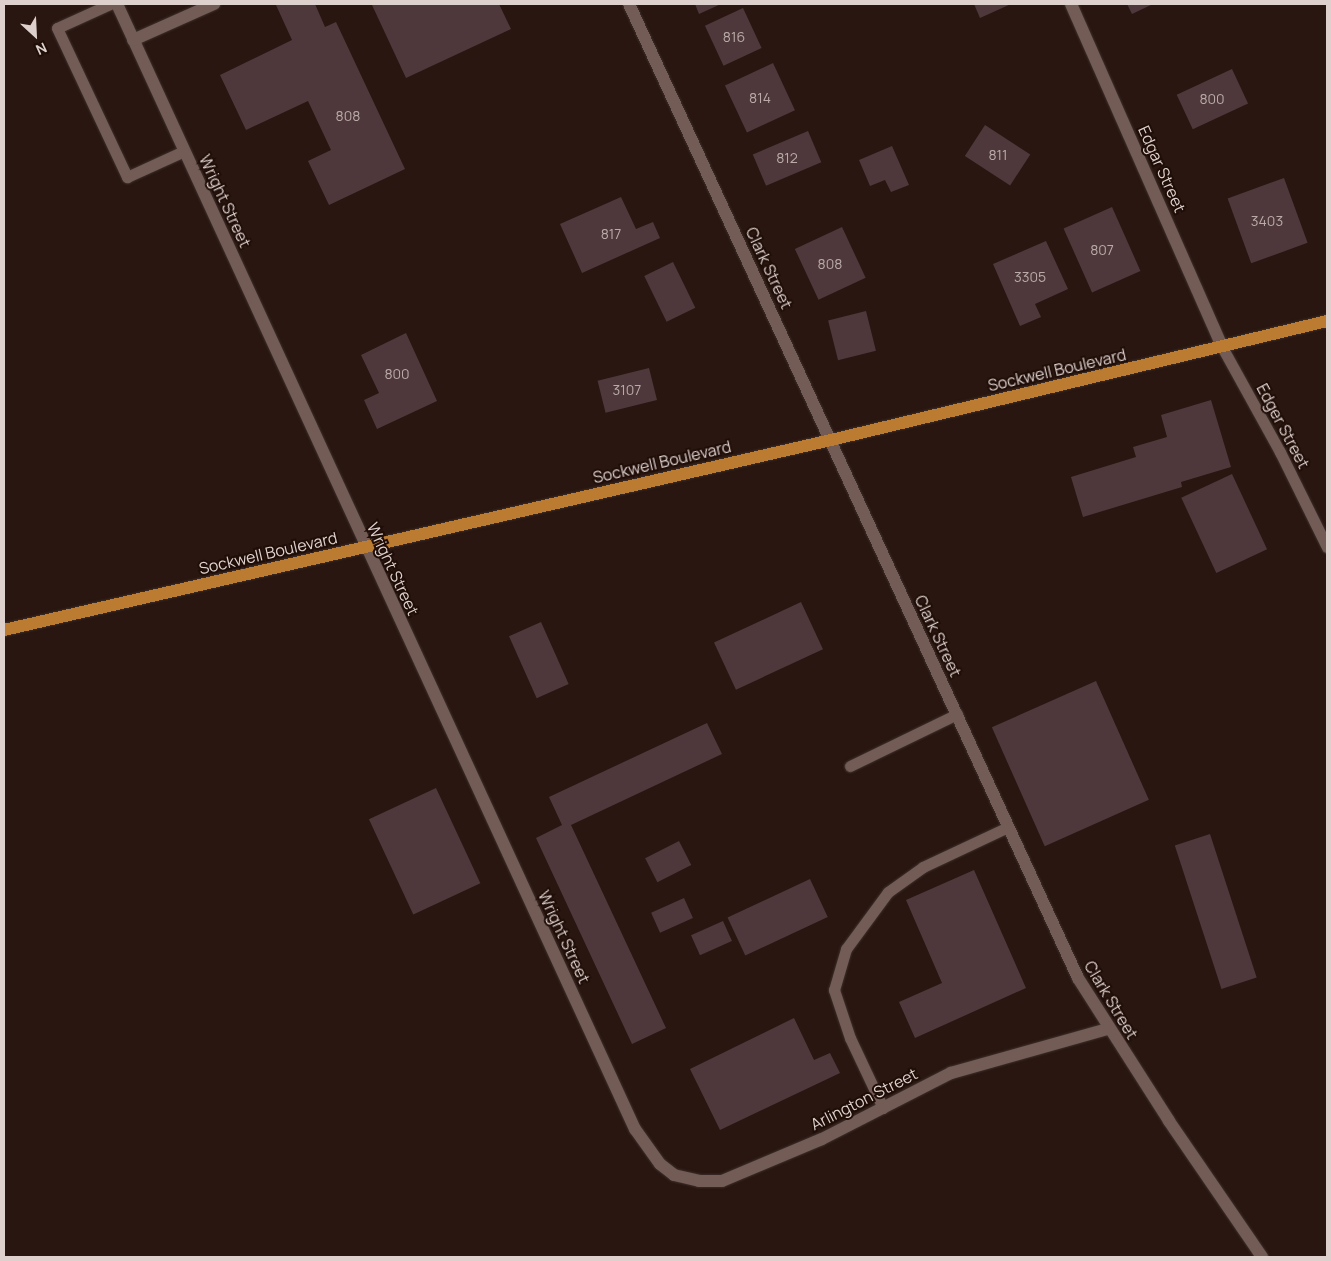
<!DOCTYPE html>
<html>
<head>
<meta charset="utf-8">
<style>
  body { margin:0 }
  #map { position:relative; width:1331px; height:1261px; overflow:hidden; background:#291610; font-family:Manrope,sans-serif }
  div>[style] { position:absolute }
  [style*='--x'] { left:calc(var(--x)*1px); top:calc(var(--y)*1px); width:calc(var(--w)*1px); rotate:calc(var(--a)*1deg) }
  .building>* { inset:0; background:#4e383b; transform-origin:0 0 }
  .roads { filter:drop-shadow(0 0 1px #3d302e) drop-shadow(0 0 1px #3d302e) }
  .service>* { height:11px; margin:-5.5px; padding:0 5.5px; transform-origin:5.5px; border-radius:5.5px; background:#735c55 }
  .minor>* { height:12px; margin:-6px; padding:0 6px; transform-origin:6px; border-radius:6px; background:#735c55 }
  .primary>* { height:12px; margin:-6px; padding:0 6px; transform-origin:6px; border-radius:6px; background:#bb7c32 }
  span { translate:-50% -50%; white-space:nowrap; text-align:center; line-height:1.15; -webkit-text-stroke:4px #1f0d08; paint-order:stroke }
  .number-label { font-size:14px; color:#baaba8 }
  .number-label span { -webkit-text-stroke-width:0 }
  .street-label { font-size:16px; color:#ded1cd }
  .frame { position:absolute; inset:0; border:5px solid #ded1cd; pointer-events:none }
  .north { position:absolute; left:10px; top:10px; width:50px; height:50px; -webkit-text-stroke:4px #1f0d08; paint-order:stroke; rotate:155deg; font-size:14px; font-weight:700; line-height:20px; text-align:center; color:#ded1cd }
  .north::after { content:''; display:block; margin:auto; width:18px; height:22px; background:#ded1cd; clip-path:polygon(50% 0,100% 100%,50% 72%,0 100%) }
</style>
</head>
<body>
<div id="map">
  <div class="building">
    <div style="clip-path:polygon(279px 4px,315px 4px,325px 27px,336px 22px,405px 169px,329px 205px,308px 161px,331px 150px,308px 101px,246px 130px,220px 75px,292px 40px,276px 5px)"></div>
    <div style="clip-path:polygon(375px 4px,499px 4px,511px 29px,406px 78px,372px 5px)"></div>
    <div style="clip-path:polygon(695px 4px,721px 4px,699px 14px)"></div>
    <div style="clip-path:polygon(974px 4px,1011px 4px,980px 18px)"></div>
    <div style="clip-path:polygon(1127px 4px,1153px 4px,1132px 14px)"></div>
    <div style="left:743px;top:8px;width:44px;height:42px;rotate:65deg"></div>
    <div style="left:773px;top:63px;width:52px;height:53px;rotate:65deg"></div>
    <div style="left:1232px;top:69px;width:38px;height:61px;rotate:65deg"></div>
    <div style="left:985px;top:125px;width:54px;height:37px;rotate:33deg"></div>
    <div style="left:808px;top:131px;width:34px;height:60px;rotate:67deg"></div>
    <div style="clip-path:polygon(892px 146px,909px 185px,891px 192px,885px 180px,870px 186px,859px 160px)"></div>
    <div style="left:1284px;top:178px;width:69px;height:60px;rotate:70deg"></div>
    <div style="clip-path:polygon(621px 197px,636px 229px,653px 222px,660px 238px,582px 273px,560px 224px)"></div>
    <div style="left:1112px;top:207px;width:70px;height:53px;rotate:66deg"></div>
    <div style="left:842px;top:227px;width:56px;height:52px;rotate:65deg"></div>
    <div style="clip-path:polygon(1046px 241px,1068px 289px,1035px 304px,1041px 317px,1020px 326px,993px 264px)"></div>
    <div style="left:673px;top:262px;width:51px;height:32px;rotate:64deg"></div>
    <div style="left:866px;top:311px;width:41px;height:39px;rotate:76deg"></div>
    <div style="clip-path:polygon(406px 333px,437px 401px,377px 429px,364px 400px,379px 393px,361px 355px)"></div>
    <div style="left:649px;top:368px;width:33px;height:53px;rotate:76deg"></div>
    <div style="clip-path:polygon(1211px 400px,1231px 467px,1181px 482px,1182px 487px,1083px 517px,1071px 477px,1136px 457px,1133px 447px,1167px 437px,1161px 415px)"></div>
    <div style="left:1232px;top:474px;width:83px;height:56px;rotate:65deg"></div>
    <div style="left:801px;top:602px;width:52px;height:96px;rotate:65deg"></div>
    <div style="left:541px;top:622px;width:68px;height:35px;rotate:66deg"></div>
    <div style="left:1096px;top:681px;width:130px;height:114px;rotate:66deg"></div>
    <div style="clip-path:polygon(707px 723px,722px 754px,571px 825px,666px 1028px,632px 1044px,536px 838px,562px 825px,549px 797px)"></div>
    <div style="left:436px;top:788px;width:105px;height:74px;rotate:65deg"></div>
    <div style="left:1210px;top:834px;width:151px;height:37px;rotate:72deg"></div>
    <div style="left:679px;top:841px;width:27px;height:38px;rotate:63deg"></div>
    <div style="clip-path:polygon(974px 870px,1026px 988px,915px 1038px,899px 1002px,942px 983px,906px 900px)"></div>
    <div style="left:810px;top:879px;width:42px;height:91px;rotate:65deg"></div>
    <div style="left:684px;top:898px;width:22px;height:36px;rotate:66deg"></div>
    <div style="left:723px;top:921px;width:22px;height:35px;rotate:66deg"></div>
    <div style="clip-path:polygon(794px 1018px,814px 1060px,830px 1053px,840px 1073px,720px 1130px,690px 1069px)"></div>
  </div>
  <div class="roads">
    <div class="service">
      <div style="--x:110;--y:4;--w:58;--a:155.6"></div>
      <div style="--x:57;--y:28;--w:165;--a:64.8"></div>
      <div style="--x:127;--y:177;--w:63;--a:-24.5"></div>
      <div style="--x:1222;--y:347;--w:120;--a:61.1"></div>
      <div style="--x:1280;--y:452;--w:106;--a:63.7"></div>
      <div style="--x:850;--y:766;--w:119;--a:-25.9"></div>
      <div style="--x:883;--y:1108;--w:77;--a:-115.2"></div>
      <div style="--x:850;--y:1038;--w:51;--a:-108.4"></div>
      <div style="--x:834;--y:990;--w:43;--a:-73.7"></div>
      <div style="--x:846;--y:949;--w:71;--a:-53.6"></div>
      <div style="--x:888;--y:892;--w:43;--a:-35.5"></div>
      <div style="--x:923;--y:867;--w:94;--a:-25.2"></div>
    </div>
    <div class="minor">
      <div style="--x:117;--y:4;--w:1239;--a:65.28"></div>
      <div style="--x:635;--y:1129;--w:43;--a:54.5"></div>
      <div style="--x:660;--y:1164;--w:18;--a:38"></div>
      <div style="--x:674;--y:1175;--w:26;--a:13"></div>
      <div style="--x:699;--y:1181;--w:23;--a:0"></div>
      <div style="--x:722;--y:1181;--w:108;--a:-22.8"></div>
      <div style="--x:822;--y:1139;--w:145;--a:-27.1"></div>
      <div style="--x:951;--y:1073;--w:163;--a:-15.7"></div>
      <div style="--x:629;--y:4;--w:1073;--a:65.25"></div>
      <div style="--x:1078;--y:978;--w:169;--a:57.5"></div>
      <div style="--x:1169;--y:1121;--w:165;--a:55.6"></div>
      <div style="--x:1071;--y:4;--w:375;--a:66.2"></div>
      <div style="--x:133;--y:40;--w:89;--a:-24"></div>
    </div>
    <div class="primary">
      <div style="--x:4;--y:630;--w:849;--a:-12.94"></div>
      <div style="--x:831;--y:440;--w:510;--a:-13.49"></div>
    </div>
  </div>
  <div class="number-label">
    <span style="left:734px;top:37px">816</span>
    <span style="left:760px;top:98px">814</span>
    <span style="left:1212px;top:99px">800</span>
    <span style="left:348px;top:116px">808</span>
    <span style="left:998px;top:155px">811</span>
    <span style="left:787px;top:158px">812</span>
    <span style="left:1267px;top:221px">3403</span>
    <span style="left:611px;top:234px">817</span>
    <span style="left:1102px;top:250px">807</span>
    <span style="left:830px;top:264px">808</span>
    <span style="left:1030px;top:277px">3305</span>
    <span style="left:397px;top:374px">800</span>
    <span style="left:627px;top:390px">3107</span>
  </div>
  <div class="street-label">
    <span style="left:1162px;top:169px;rotate:66deg">Edgar Street</span>
    <span style="left:225px;top:201px;rotate:65deg">Wright Street</span>
    <span style="left:769px;top:268px;rotate:65deg">Clark Street</span>
    <span style="left:1057px;top:370px;rotate:-13deg">Sockwell Boulevard</span>
    <span style="left:1283px;top:426px;rotate:62deg">Edger Street</span>
    <span style="left:662px;top:462px;rotate:-13deg">Sockwell Boulevard</span>
    <span style="left:268px;top:553px;rotate:-13deg">Sockwell Boulevard</span>
    <span style="left:393px;top:569px;rotate:65deg">Wright Street</span>
    <span style="left:938px;top:636px;rotate:65deg">Clark Street</span>
    <span style="left:564px;top:937px;rotate:65deg">Wright Street</span>
    <span style="left:1111px;top:1000px;rotate:59deg">Clark Street</span>
    <span style="left:864px;top:1099px;rotate:-27deg">Arlington Street</span>
  </div>
  <div class="frame"></div>
  <div class="north">N</div>
</div>
</body>
</html>
